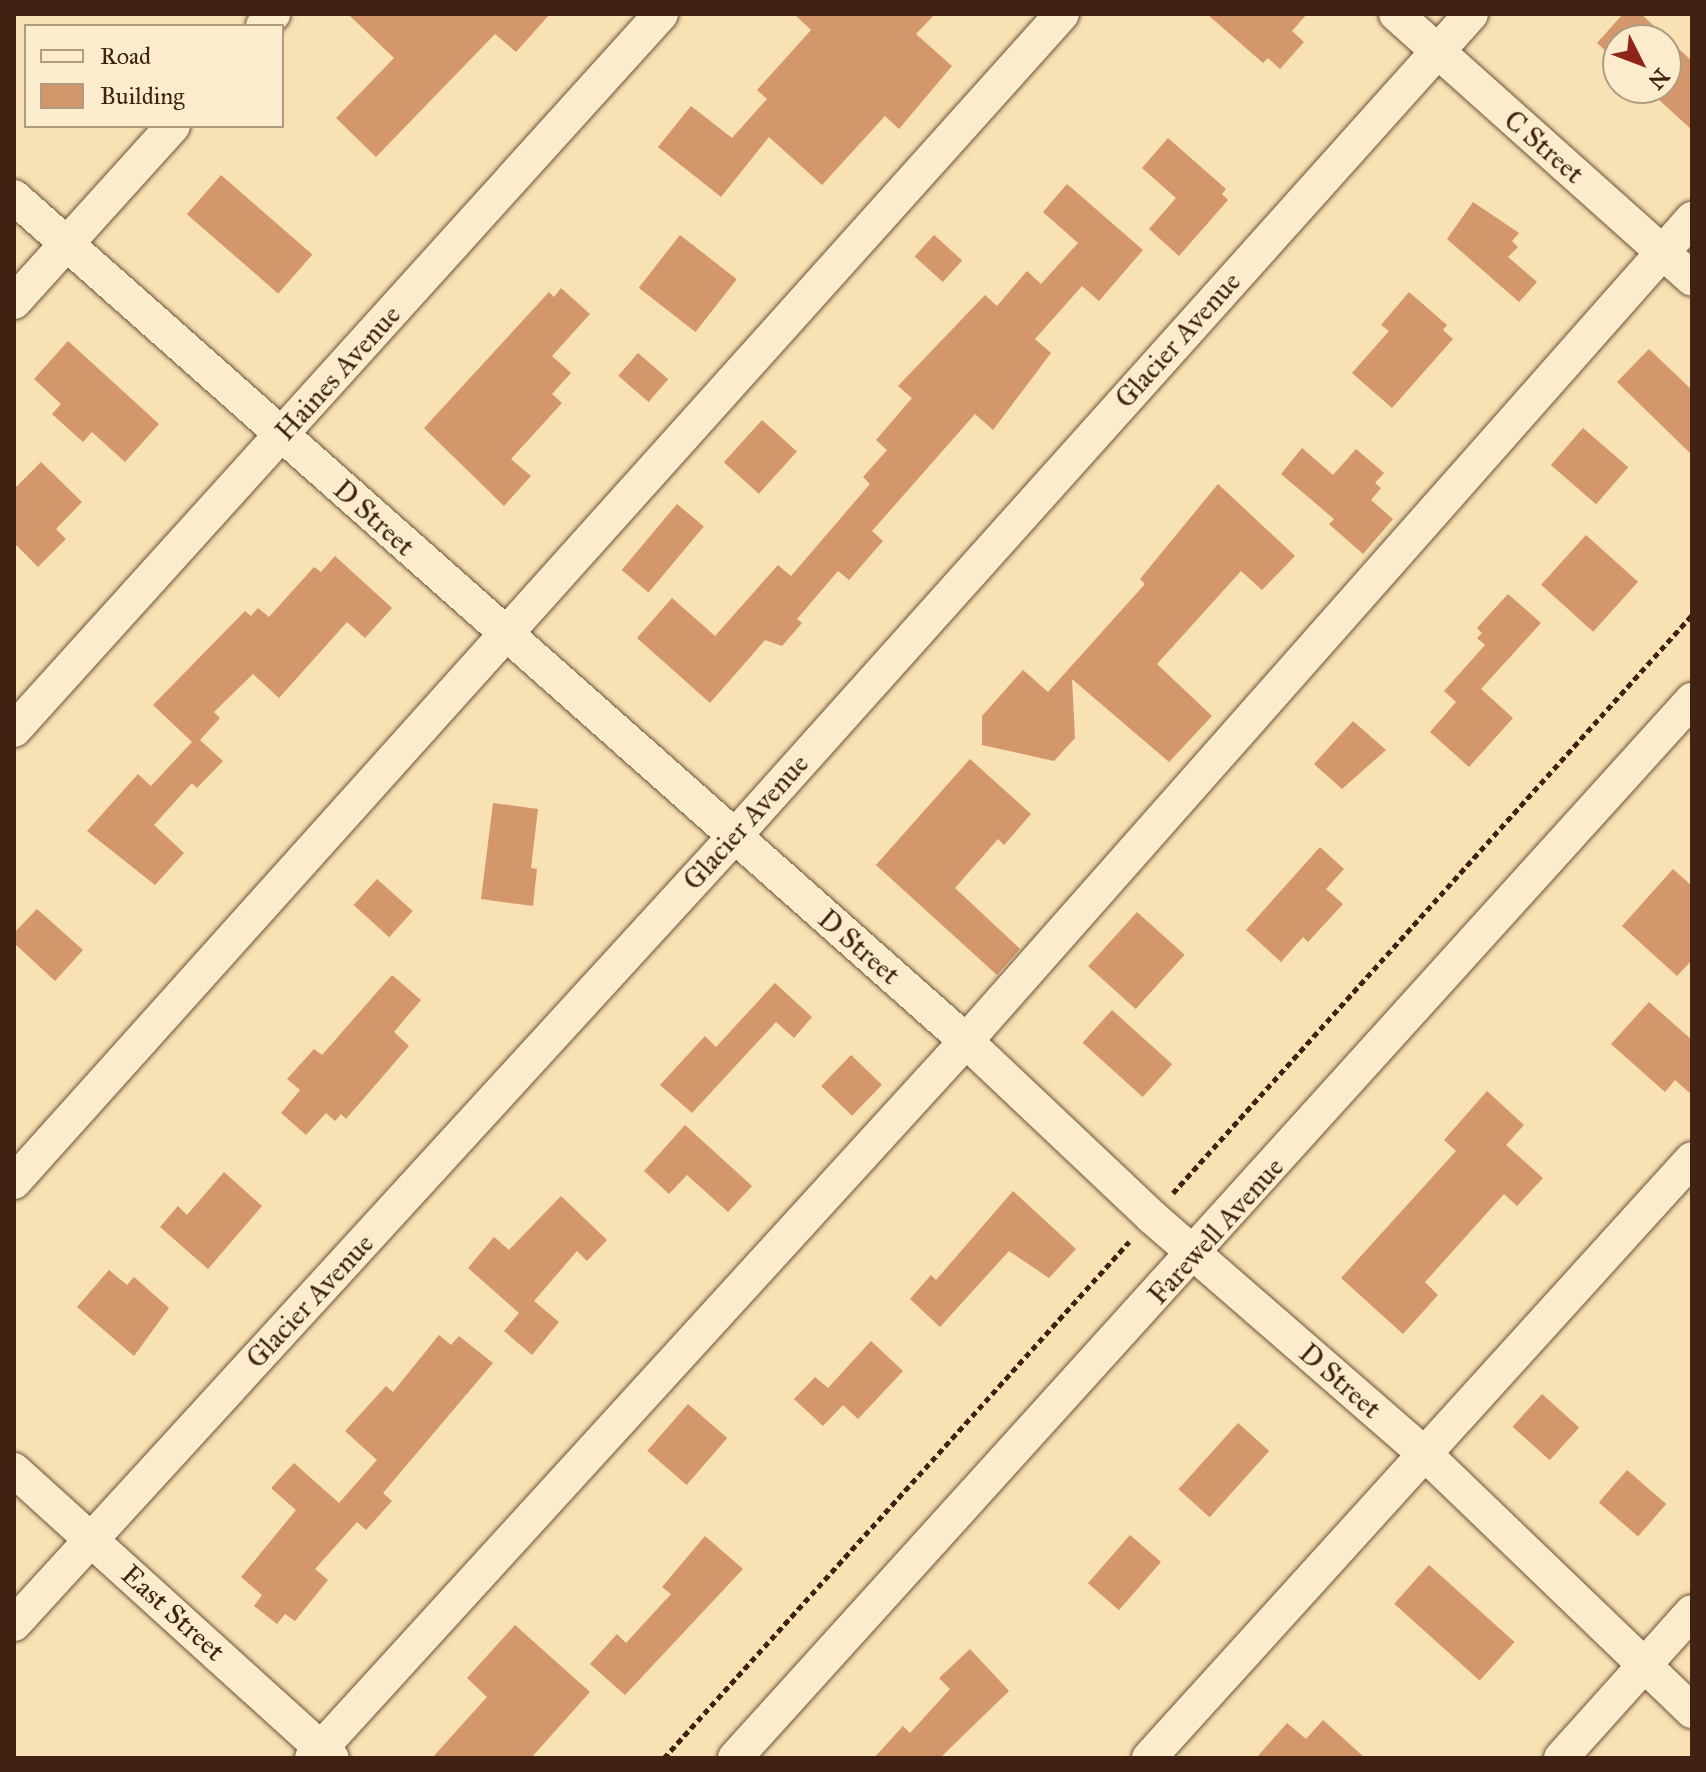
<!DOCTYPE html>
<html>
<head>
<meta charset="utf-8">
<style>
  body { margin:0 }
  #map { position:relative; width:1706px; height:1772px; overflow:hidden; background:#f8e1b2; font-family:"IM FELL Great Primer",serif }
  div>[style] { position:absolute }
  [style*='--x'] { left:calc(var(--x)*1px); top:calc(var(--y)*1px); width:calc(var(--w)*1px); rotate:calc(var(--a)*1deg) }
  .building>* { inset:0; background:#d4966b; transform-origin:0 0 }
  .path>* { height:5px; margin-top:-2.5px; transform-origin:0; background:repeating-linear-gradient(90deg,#402112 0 6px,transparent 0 10px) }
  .roads { filter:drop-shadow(0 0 2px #6e513a) drop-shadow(0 0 2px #6e513a) }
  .minor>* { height:34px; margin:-17px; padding:0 17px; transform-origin:17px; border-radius:17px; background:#faeccd }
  span { translate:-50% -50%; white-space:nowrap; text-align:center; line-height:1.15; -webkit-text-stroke:8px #faeccd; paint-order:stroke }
  .street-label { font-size:28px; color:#402112 }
  .frame { position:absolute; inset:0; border:16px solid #402112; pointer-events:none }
  .legend { position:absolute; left:24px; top:24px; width:260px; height:104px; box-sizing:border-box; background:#faeccd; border:2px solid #b09b82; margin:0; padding:10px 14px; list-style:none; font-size:24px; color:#402112 }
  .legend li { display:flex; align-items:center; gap:16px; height:40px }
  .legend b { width:40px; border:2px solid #b09b82 }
  .north { position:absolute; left:1602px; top:24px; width:80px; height:80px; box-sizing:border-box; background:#faeccd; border:2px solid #b09b82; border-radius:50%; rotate:132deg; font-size:22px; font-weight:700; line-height:32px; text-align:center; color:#402112 }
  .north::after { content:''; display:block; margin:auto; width:28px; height:36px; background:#8f2418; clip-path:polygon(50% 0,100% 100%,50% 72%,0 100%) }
</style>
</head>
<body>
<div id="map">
  <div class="building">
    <div style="clip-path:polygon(348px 14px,550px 14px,516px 52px,495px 34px,376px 157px,336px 118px,394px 58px)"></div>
    <div style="clip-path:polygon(794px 14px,935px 14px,916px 34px,952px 66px,899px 129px,885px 116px,822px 185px,769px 137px,721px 197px,658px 147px,691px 106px,732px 138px,767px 99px,757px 90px,811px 30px)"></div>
    <div style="clip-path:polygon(1207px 14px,1307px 14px,1292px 31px,1304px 42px,1280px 69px,1268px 58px,1263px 63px)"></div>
    <div style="clip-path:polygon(1623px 14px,1641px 14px,1692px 61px,1692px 130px,1646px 88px,1666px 88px,1666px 40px,1618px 40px,1618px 62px,1597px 43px)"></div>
    <div style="clip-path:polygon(1168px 138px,1226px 189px,1222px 194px,1228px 200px,1179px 256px,1149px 229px,1176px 198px,1142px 168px)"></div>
    <div style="left:221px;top:175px;width:121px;height:52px;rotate:41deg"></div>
    <div style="clip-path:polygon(1067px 184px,1143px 250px,1099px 301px,1082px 286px,1035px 339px,1051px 353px,993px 430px,975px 414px,872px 531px,883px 541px,849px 580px,838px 571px,797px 619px,802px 623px,782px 646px,765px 640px,710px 703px,637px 638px,672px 598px,715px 636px,778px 565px,791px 576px,870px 484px,863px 477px,887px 450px,876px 440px,912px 398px,898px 386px,985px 295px,997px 306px,1027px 271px,1041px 284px,1078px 243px,1043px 212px)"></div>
    <div style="clip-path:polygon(1473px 202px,1519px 233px,1512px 241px,1518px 247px,1508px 257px,1537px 282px,1519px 302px,1447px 239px)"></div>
    <div style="left:680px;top:235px;width:72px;height:67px;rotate:38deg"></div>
    <div style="left:934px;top:235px;width:38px;height:29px;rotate:42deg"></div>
    <div style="clip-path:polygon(561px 288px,590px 314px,552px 356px,571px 373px,552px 394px,562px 403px,511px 459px,531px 476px,504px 506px,424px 428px,549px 292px,554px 297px)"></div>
    <div style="clip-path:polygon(1409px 292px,1447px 325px,1443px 330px,1453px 339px,1392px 408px,1352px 373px,1389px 331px,1381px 325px)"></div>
    <div style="clip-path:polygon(68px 341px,159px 424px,125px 462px,92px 432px,83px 442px,52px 414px,61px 404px,34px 379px)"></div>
    <div style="clip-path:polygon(1649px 349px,1692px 390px,1692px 455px,1617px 382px)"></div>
    <div style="left:638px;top:353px;width:40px;height:30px;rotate:41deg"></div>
    <div style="left:762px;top:420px;width:47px;height:57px;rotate:42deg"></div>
    <div style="left:1583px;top:428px;width:60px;height:49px;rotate:41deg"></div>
    <div style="clip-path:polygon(1302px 448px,1333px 475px,1356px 449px,1384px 473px,1375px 483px,1381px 488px,1371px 500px,1393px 519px,1363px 554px,1329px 524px,1334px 519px,1281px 474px)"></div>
    <div style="clip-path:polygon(41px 462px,82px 502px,56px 529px,66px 539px,38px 567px,14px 543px,14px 489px)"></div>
    <div style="clip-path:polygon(1218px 484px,1295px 556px,1262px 590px,1241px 571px,1157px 664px,1212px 716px,1169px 762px,1072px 679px,1075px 738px,1054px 761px,982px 745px,982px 716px,1023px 670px,1048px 692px,1145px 584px,1140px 579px)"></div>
    <div style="left:677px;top:504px;width:35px;height:86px;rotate:40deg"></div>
    <div style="left:1586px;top:535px;width:70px;height:67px;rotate:42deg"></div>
    <div style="clip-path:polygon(335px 556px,392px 608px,365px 638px,347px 622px,279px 698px,253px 674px,214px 712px,220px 718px,200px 740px,223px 761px,197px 788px,192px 783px,154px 825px,184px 853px,155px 885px,87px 831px,138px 774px,151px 786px,192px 742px,153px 705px,245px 611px,251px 616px,258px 608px,269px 617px,314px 567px,321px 572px)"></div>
    <div style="clip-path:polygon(1508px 594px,1541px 623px,1481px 689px,1513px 718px,1469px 767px,1430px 732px,1456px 702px,1444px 691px,1485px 645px,1477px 638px,1482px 633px,1477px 628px)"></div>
    <div style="clip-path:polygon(1353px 721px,1386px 750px,1342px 789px,1314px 764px)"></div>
    <div style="clip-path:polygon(970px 759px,1031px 814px,1004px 845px,998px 839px,955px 888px,1020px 949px,997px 975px,876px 865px)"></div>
    <div style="clip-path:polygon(493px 803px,538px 809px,531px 868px,537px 869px,533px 906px,481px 899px)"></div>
    <div style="clip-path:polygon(1320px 847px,1344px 869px,1326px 889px,1343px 904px,1308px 942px,1303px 937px,1281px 962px,1246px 930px)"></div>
    <div style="clip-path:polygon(1673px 869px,1692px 886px,1692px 960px,1677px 976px,1622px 926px)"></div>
    <div style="left:377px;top:879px;width:48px;height:35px;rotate:42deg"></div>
    <div style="clip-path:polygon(37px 909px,83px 950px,55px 981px,14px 943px,14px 933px)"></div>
    <div style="left:1137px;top:912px;width:64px;height:73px;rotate:42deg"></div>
    <div style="clip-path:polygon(392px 975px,421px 1000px,394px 1032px,409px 1046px,346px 1119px,341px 1114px,335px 1121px,326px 1113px,306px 1135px,281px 1113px,300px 1090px,287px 1079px,314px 1049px,322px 1055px)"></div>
    <div style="clip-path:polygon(775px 983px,812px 1017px,794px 1038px,776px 1022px,692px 1113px,660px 1085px,705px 1036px,716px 1047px)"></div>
    <div style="clip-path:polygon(1649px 1002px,1692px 1040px,1692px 1095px,1675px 1080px,1665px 1092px,1611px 1044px)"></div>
    <div style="left:1112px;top:1010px;width:81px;height:44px;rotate:42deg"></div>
    <div style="left:851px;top:1055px;width:43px;height:43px;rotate:44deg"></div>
    <div style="clip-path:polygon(1487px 1091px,1524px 1125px,1506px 1145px,1543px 1178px,1517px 1206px,1504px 1194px,1425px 1282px,1438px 1295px,1403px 1334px,1341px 1278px,1456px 1151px,1444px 1140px)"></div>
    <div style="clip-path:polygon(685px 1125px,752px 1186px,728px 1212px,687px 1175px,669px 1194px,644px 1171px)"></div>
    <div style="clip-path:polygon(224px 1172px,262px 1206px,208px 1269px,160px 1227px,178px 1206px,187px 1215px)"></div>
    <div style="clip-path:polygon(1013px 1191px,1076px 1249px,1049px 1278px,1009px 1251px,940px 1327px,910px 1299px,931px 1275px,936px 1280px)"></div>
    <div style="clip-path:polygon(561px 1196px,607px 1240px,587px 1261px,577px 1251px,534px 1301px,559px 1322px,532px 1355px,504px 1331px,519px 1313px,468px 1268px,494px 1237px,509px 1250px)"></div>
    <div style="clip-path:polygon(109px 1270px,127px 1285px,134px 1277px,169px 1308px,134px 1356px,77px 1307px)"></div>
    <div style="clip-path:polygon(439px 1335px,451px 1345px,459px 1336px,493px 1363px,383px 1493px,392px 1501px,366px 1530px,357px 1522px,315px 1569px,328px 1580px,295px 1621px,285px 1614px,277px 1624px,254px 1606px,262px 1595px,241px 1577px,296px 1510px,271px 1488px,294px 1463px,339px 1503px,377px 1460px,345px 1431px,386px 1386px,393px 1392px)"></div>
    <div style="clip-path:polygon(871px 1341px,903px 1371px,858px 1419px,843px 1405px,823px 1426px,794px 1399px,815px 1377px,828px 1388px)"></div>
    <div style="left:1542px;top:1394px;width:50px;height:44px;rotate:42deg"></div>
    <div style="left:688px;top:1404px;width:52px;height:62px;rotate:41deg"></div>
    <div style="left:1238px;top:1423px;width:42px;height:89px;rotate:42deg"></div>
    <div style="left:1627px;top:1470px;width:52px;height:43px;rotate:41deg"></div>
    <div style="left:1130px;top:1535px;width:41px;height:64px;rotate:41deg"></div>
    <div style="clip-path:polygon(705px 1536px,743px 1569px,625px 1695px,590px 1664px,617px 1634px,626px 1643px,671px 1594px,662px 1587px)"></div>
    <div style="left:1429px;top:1565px;width:115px;height:52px;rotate:42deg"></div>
    <div style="clip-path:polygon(515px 1625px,590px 1692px,531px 1758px,432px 1758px,487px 1697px,467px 1678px)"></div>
    <div style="clip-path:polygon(970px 1649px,1009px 1691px,940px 1758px,874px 1758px,903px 1726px,910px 1733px,950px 1689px,939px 1678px)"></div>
    <div style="clip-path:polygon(1323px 1720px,1365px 1758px,1256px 1758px,1287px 1723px,1306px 1739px)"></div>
  </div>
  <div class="path">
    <div style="--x:1173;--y:1193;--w:777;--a:-48.08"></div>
    <div style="--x:664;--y:1758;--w:695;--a:-47.98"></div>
  </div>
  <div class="roads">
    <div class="minor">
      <div style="--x:1396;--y:14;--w:397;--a:41.8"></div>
      <div style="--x:263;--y:26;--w:16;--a:-50"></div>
      <div style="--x:14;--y:197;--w:1272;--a:41.56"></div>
      <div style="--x:966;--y:1041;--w:256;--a:43.4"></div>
      <div style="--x:1152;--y:1217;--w:362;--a:41"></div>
      <div style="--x:1425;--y:1454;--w:371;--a:43.9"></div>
      <div style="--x:14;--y:302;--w:237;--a:-47.9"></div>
      <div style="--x:14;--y:730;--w:965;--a:-47.9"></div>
      <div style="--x:14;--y:1182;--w:1569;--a:-48.1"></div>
      <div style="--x:14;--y:1470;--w:429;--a:42.2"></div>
      <div style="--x:14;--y:1624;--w:1065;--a:-47.55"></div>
      <div style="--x:733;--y:838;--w:1106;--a:-48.15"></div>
      <div style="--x:312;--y:1758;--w:970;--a:-47.63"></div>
      <div style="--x:966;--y:1041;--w:1097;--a:-48.55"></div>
      <div style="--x:735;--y:1758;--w:1427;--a:-47.87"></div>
      <div style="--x:1149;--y:1758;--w:808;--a:-47.81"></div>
      <div style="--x:1561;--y:1758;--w:196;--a:-48.1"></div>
    </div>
  </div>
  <div class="street-label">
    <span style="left:1544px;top:147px;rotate:41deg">C Street</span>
    <span style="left:1178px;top:340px;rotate:-48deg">Glacier Avenue</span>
    <span style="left:338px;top:373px;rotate:-48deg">Haines Avenue</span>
    <span style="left:374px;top:518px;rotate:42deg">D Street</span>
    <span style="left:746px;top:822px;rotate:-48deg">Glacier Avenue</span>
    <span style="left:859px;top:947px;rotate:41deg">D Street</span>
    <span style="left:1216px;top:1231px;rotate:-48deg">Farewell Avenue</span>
    <span style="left:310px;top:1301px;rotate:-47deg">Glacier Avenue</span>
    <span style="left:1340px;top:1381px;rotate:41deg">D Street</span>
    <span style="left:173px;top:1613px;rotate:42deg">East Street</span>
  </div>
  <div class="frame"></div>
  <ul class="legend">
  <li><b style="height:10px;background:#faeccd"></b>Road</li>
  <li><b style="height:22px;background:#d4966b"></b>Building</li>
  </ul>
  <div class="north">N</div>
</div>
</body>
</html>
